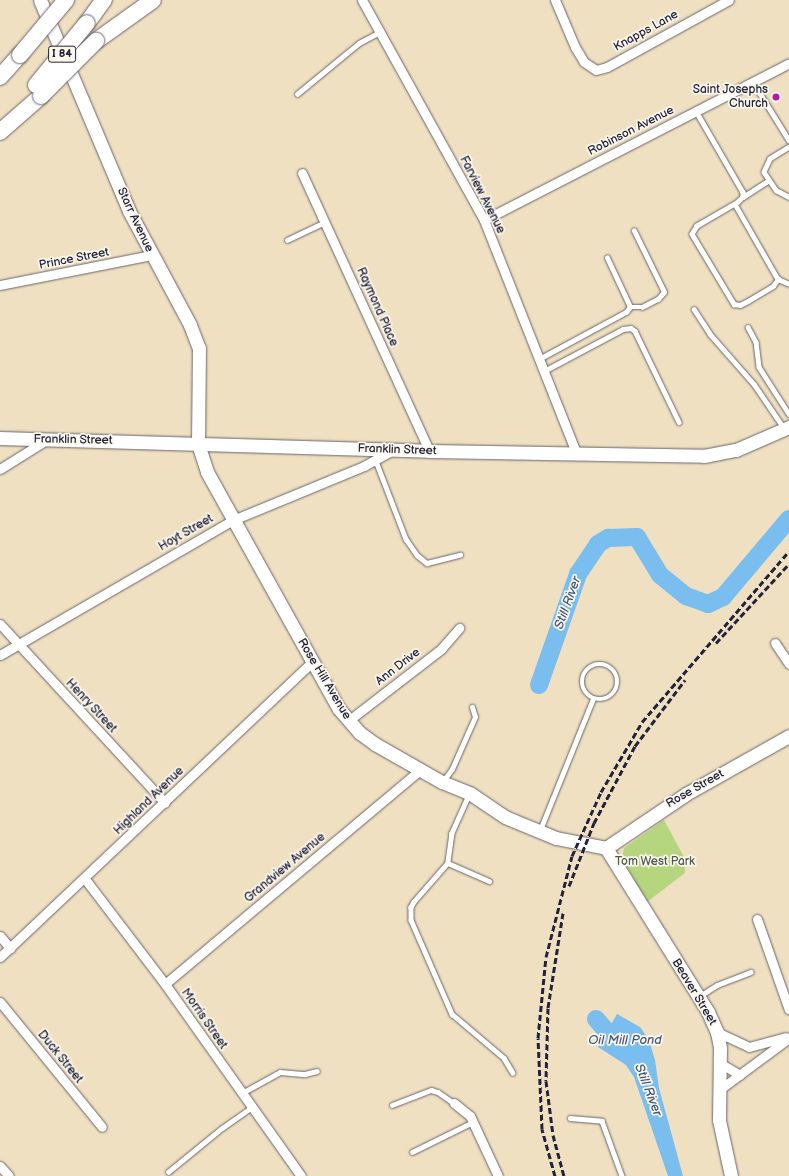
<!DOCTYPE html>
<html>
<head>
<meta charset="utf-8">
<style>
  body { margin:0 }
  #map { position:relative; width:789px; height:1176px; overflow:hidden; background:#efe0c1; font-family:"Balsamiq Sans",sans-serif }
  div>[style] { position:absolute }
  [style*='--x'] { left:calc(var(--x)*1px); top:calc(var(--y)*1px); width:calc(var(--w)*1px); rotate:calc(var(--a)*1deg) }
  .green>* { inset:0; background:#b5d67e }
  .water>* { inset:0; background:#7abdef }
  .river>* { height:18px; margin:-9px; padding:0 9px; transform-origin:9px; border-radius:9px; background:#7abdef }
  .roads { filter:drop-shadow(0 0 1px #6a646a) drop-shadow(0 0 1px #6a646a) }
  .lane>* { height:4.5px; margin:-2.25px; padding:0 2.25px; transform-origin:2.25px; border-radius:2.25px; background:#fff }
  .lane>.ring { margin:-2.25px; padding:0; box-sizing:content-box; background:none; border:4.5px solid #fff; border-radius:50% }
  .street>* { height:9px; margin:-4.5px; padding:0 4.5px; transform-origin:4.5px; border-radius:4.5px; background:#fff }
  .secondary>* { height:13px; margin:-6.5px; padding:0 6.5px; transform-origin:6.5px; border-radius:6.5px; background:#fff }
  .highway>* { height:16px; margin:-8px; padding:0 8px; transform-origin:8px; border-radius:8px; background:#fff }
  .rail>* { height:3px; margin-top:-1.5px; transform-origin:0; background:repeating-linear-gradient(90deg,#22223b 0 6px,transparent 0 9px) }
  .bridges { filter:drop-shadow(0 0 1px #6a646a) drop-shadow(0 0 1px #6a646a) }
  .highway-bridge>* { height:16px; margin:-8px; padding:0 8px; transform-origin:8px; border-radius:8px; background:#fff }
  .dots>* { width:11px; height:11px; translate:-50% -50%; box-sizing:border-box; border:2px solid #fbf7ec; border-radius:50% }
  span { translate:-50% -50%; white-space:nowrap; text-align:center; line-height:1.15; -webkit-text-stroke:3.5px #fbf7ec; paint-order:stroke }
  .shield-label span { padding:1px 3px; background:#fbf7ec; border:1px solid; border-radius:3px; -webkit-text-stroke-width:0 }
  .shield-label { font-size:11px; color:#22223b; font-weight:700 }
  .street-label { font-size:12px; color:#22223b }
  .poi-label { font-size:12px; color:#22223b }
  .right { translate:-100% -50%; text-align:right }
  .park-label { font-size:12px; color:#4e584f }
  .water-label { font-size:13px; color:#41587a; font-style:italic }
</style>
</head>
<body>
<div id="map">
  <div class="green">
    <div style="clip-path:polygon(664px 820px,684px 857px,685px 873px,647px 902px,622px 858px,624px 848px)"></div>
  </div>
  <div class="water">
    <div style="clip-path:polygon(617px 1014px,640px 1027px,649px 1040px,655px 1060px,659px 1088px,683px 1176px,668px 1176px,634px 1077px,626px 1065px,598px 1047px)"></div>
  </div>
  <div class="river">
    <div style="--x:539;--y:685;--w:118;--a:-70.6"></div>
    <div style="--x:578;--y:574;--w:36;--a:-56"></div>
    <div style="--x:598;--y:544;--w:12;--a:-31"></div>
    <div style="--x:608;--y:538;--w:29;--a:-2"></div>
    <div style="--x:637;--y:537;--w:44;--a:58.8"></div>
    <div style="--x:660;--y:575;--w:33;--a:39"></div>
    <div style="--x:686;--y:596;--w:23;--a:20"></div>
    <div style="--x:708;--y:604;--w:17;--a:-25"></div>
    <div style="--x:723;--y:597;--w:102;--a:-49.8"></div>
    <div style="--x:596;--y:1019;--w:21;--a:49"></div>
    <div style="--x:610;--y:1035;--w:19;--a:39"></div>
  </div>
  <div class="roads">
    <div class="lane">
      <div style="--x:753;--y:82;--w:68;--a:58.2"></div>
      <div style="--x:297;--y:94;--w:80;--a:-39.4"></div>
      <div style="--x:359;--y:43;--w:24;--a:-28"></div>
      <div style="--x:696;--y:111;--w:94;--a:59.9"></div>
      <div style="--x:743;--y:192;--w:5;--a:90"></div>
      <div style="--x:743;--y:197;--w:7;--a:135"></div>
      <div style="--x:738;--y:202;--w:48;--a:149.7"></div>
      <div style="--x:697;--y:226;--w:9;--a:122"></div>
      <div style="--x:692;--y:234;--w:82;--a:59"></div>
      <div style="--x:734;--y:304;--w:6;--a:9"></div>
      <div style="--x:740;--y:305;--w:9;--a:-27"></div>
      <div style="--x:748;--y:301;--w:29;--a:-31"></div>
      <div style="--x:773;--y:286;--w:9;--a:-54"></div>
      <div style="--x:789;--y:147;--w:22;--a:148"></div>
      <div style="--x:770;--y:159;--w:14;--a:115"></div>
      <div style="--x:764;--y:172;--w:22;--a:56"></div>
      <div style="--x:776;--y:190;--w:15;--a:28"></div>
      <div style="--x:743;--y:197;--w:30;--a:-33"></div>
      <div style="--x:735;--y:204;--w:86;--a:60.2"></div>
      <div style="--x:778;--y:279;--w:12;--a:24"></div>
      <div style="--x:287;--y:240;--w:42;--a:-25.3"></div>
      <div style="--x:630;--y:307;--w:12;--a:0"></div>
      <div style="--x:642;--y:307;--w:18;--a:-27"></div>
      <div style="--x:658;--y:299;--w:9;--a:-49"></div>
      <div style="--x:664;--y:292;--w:68;--a:-116.2"></div>
      <div style="--x:694;--y:309;--w:30;--a:57"></div>
      <div style="--x:710;--y:334;--w:67;--a:48.7"></div>
      <div style="--x:754;--y:384;--w:53;--a:55.7"></div>
      <div style="--x:748;--y:327;--w:17;--a:62"></div>
      <div style="--x:756;--y:342;--w:25;--a:83"></div>
      <div style="--x:759;--y:367;--w:56;--a:57.4"></div>
      <div style="--x:539;--y:359;--w:99;--a:-28.4"></div>
      <div style="--x:626;--y:312;--w:6;--a:-51"></div>
      <div style="--x:630;--y:307;--w:54;--a:-115.1"></div>
      <div style="--x:544;--y:371;--w:89;--a:-28"></div>
      <div style="--x:623;--y:329;--w:8;--a:-7"></div>
      <div style="--x:631;--y:328;--w:5;--a:37"></div>
      <div style="--x:635;--y:331;--w:101;--a:64.2"></div>
      <div style="--x:376;--y:461;--w:84;--a:69"></div>
      <div style="--x:406;--y:539;--w:19;--a:55"></div>
      <div style="--x:417;--y:555;--w:13;--a:39"></div>
      <div style="--x:427;--y:563;--w:34;--a:-14"></div>
      <div class="ring" style="left:582px;top:664px;width:31.5px;height:31.5px"></div>
      <div style="--x:443;--y:781;--w:15;--a:-53"></div>
      <div style="--x:452;--y:769;--w:57;--a:-66.1"></div>
      <div style="--x:475;--y:717;--w:10;--a:-107"></div>
      <div style="--x:469;--y:795;--w:42;--a:114.1"></div>
      <div style="--x:452;--y:833;--w:30;--a:98"></div>
      <div style="--x:448;--y:863;--w:52;--a:131.1"></div>
      <div style="--x:414;--y:902;--w:6;--a:121"></div>
      <div style="--x:411;--y:907;--w:13;--a:90"></div>
      <div style="--x:411;--y:920;--w:103;--a:66.4"></div>
      <div style="--x:452;--y:1014;--w:68;--a:40.2"></div>
      <div style="--x:504;--y:1058;--w:17;--a:59"></div>
      <div style="--x:540;--y:830;--w:141;--a:-68"></div>
      <div style="--x:448;--y:863;--w:45;--a:23.7"></div>
      <div style="--x:700;--y:996;--w:20;--a:-33"></div>
      <div style="--x:717;--y:985;--w:36;--a:-21"></div>
      <div style="--x:242;--y:1093;--w:43;--a:-28.9"></div>
      <div style="--x:280;--y:1072;--w:25;--a:5"></div>
      <div style="--x:305;--y:1074;--w:12;--a:-14"></div>
      <div style="--x:392;--y:1105;--w:42;--a:-21"></div>
      <div style="--x:431;--y:1090;--w:7;--a:16"></div>
      <div style="--x:438;--y:1092;--w:19;--a:35"></div>
      <div style="--x:570;--y:1118;--w:32;--a:5"></div>
      <div style="--x:602;--y:1121;--w:59;--a:70"></div>
      <div style="--x:412;--y:1152;--w:68;--a:-26.2"></div>
      <div style="--x:168;--y:1172;--w:70;--a:-39.2"></div>
      <div style="--x:222;--y:1128;--w:37;--a:-35"></div>
    </div>
    <div class="street">
      <div style="--x:362;--y:0;--w:252;--a:61"></div>
      <div style="--x:484;--y:220;--w:253;--a:68.4"></div>
      <div style="--x:555;--y:0;--w:51;--a:66.9"></div>
      <div style="--x:575;--y:47;--w:17;--a:59"></div>
      <div style="--x:584;--y:62;--w:14;--a:34"></div>
      <div style="--x:596;--y:70;--w:11;--a:-15"></div>
      <div style="--x:607;--y:67;--w:139;--a:-28.8"></div>
      <div style="--x:302;--y:173;--w:306;--a:65.4"></div>
      <div style="--x:484;--y:220;--w:343;--a:-27.2"></div>
      <div style="--x:0;--y:285;--w:155;--a:-11.2"></div>
      <div style="--x:0;--y:469;--w:54;--a:-32.2"></div>
      <div style="--x:0;--y:624;--w:243;--a:47.3"></div>
      <div style="--x:775;--y:643;--w:25;--a:56"></div>
      <div style="--x:0;--y:655;--w:269;--a:-30.1"></div>
      <div style="--x:233;--y:520;--w:142;--a:-22.4"></div>
      <div style="--x:364;--y:466;--w:33;--a:-29"></div>
      <div style="--x:348;--y:721;--w:118;--a:-37.7"></div>
      <div style="--x:441;--y:649;--w:28;--a:-49"></div>
      <div style="--x:85;--y:879;--w:132;--a:52.7"></div>
      <div style="--x:165;--y:984;--w:235;--a:54.7"></div>
      <div style="--x:757;--y:919;--w:96;--a:70.6"></div>
      <div style="--x:0;--y:936;--w:16;--a:50"></div>
      <div style="--x:0;--y:957;--w:431;--a:-43.4"></div>
      <div style="--x:165;--y:984;--w:333;--a:-40"></div>
      <div style="--x:0;--y:1002;--w:161;--a:50.8"></div>
      <div style="--x:717;--y:1032;--w:35;--a:25"></div>
      <div style="--x:749;--y:1047;--w:38;--a:-15"></div>
      <div style="--x:720;--y:1063;--w:23;--a:31"></div>
      <div style="--x:719;--y:1090;--w:87;--a:-36.6"></div>
      <div style="--x:454;--y:1103;--w:21;--a:39"></div>
      <div style="--x:470;--y:1116;--w:66;--a:65"></div>
      <div style="--x:0;--y:1166;--w:13;--a:48"></div>
    </div>
    <div class="secondary">
      <div style="--x:40;--y:0;--w:229;--a:67.1"></div>
      <div style="--x:129;--y:211;--w:129;--a:61.8"></div>
      <div style="--x:190;--y:325;--w:25;--a:69"></div>
      <div style="--x:199;--y:348;--w:96;--a:90.6"></div>
      <div style="--x:198;--y:444;--w:29;--a:72"></div>
      <div style="--x:207;--y:472;--w:271;--a:60.9"></div>
      <div style="--x:339;--y:709;--w:32;--a:49"></div>
      <div style="--x:360;--y:733;--w:19;--a:36"></div>
      <div style="--x:375;--y:744;--w:77;--a:29.6"></div>
      <div style="--x:442;--y:782;--w:31;--a:22"></div>
      <div style="--x:471;--y:794;--w:41;--a:34.1"></div>
      <div style="--x:505;--y:817;--w:55;--a:22.4"></div>
      <div style="--x:556;--y:838;--w:51;--a:11.3"></div>
      <div style="--x:0;--y:438;--w:429;--a:1.7"></div>
      <div style="--x:429;--y:451;--w:275;--a:1"></div>
      <div style="--x:704;--y:456;--w:33;--a:-11"></div>
      <div style="--x:736;--y:450;--w:58;--a:-23.5"></div>
      <div style="--x:606;--y:848;--w:193;--a:58.1"></div>
      <div style="--x:708;--y:1012;--w:22;--a:66"></div>
      <div style="--x:717;--y:1032;--w:16;--a:79"></div>
      <div style="--x:720;--y:1048;--w:72;--a:90.8"></div>
      <div style="--x:719;--y:1120;--w:57;--a:77.9"></div>
      <div style="--x:606;--y:848;--w:97;--a:-34"></div>
      <div style="--x:686;--y:794;--w:118;--a:-29.4"></div>
    </div>
    <div class="highway">
      <div style="--x:87;--y:23;--w:29;--a:-54"></div>
      <div style="--x:96;--y:41;--w:70;--a:-35.7"></div>
      <div style="--x:0;--y:77;--w:30;--a:-48"></div>
      <div style="--x:0;--y:132;--w:55;--a:-41.3"></div>
    </div>
  </div>
  <div class="rail">
    <div style="--x:716;--y:643;--w:108;--a:-47.3"></div>
    <div style="--x:569;--y:886;--w:68;--a:-68.4"></div>
    <div style="--x:594;--y:823;--w:87;--a:-62"></div>
    <div style="--x:635;--y:746;--w:83;--a:-52.9"></div>
    <div style="--x:563;--y:913;--w:96;--a:99"></div>
    <div style="--x:548;--y:1008;--w:73;--a:91.6"></div>
    <div style="--x:546;--y:1081;--w:54;--a:82.6"></div>
    <div style="--x:553;--y:1135;--w:42;--a:75"></div>
    <div style="--x:555;--y:1176;--w:49;--a:-105.5"></div>
    <div style="--x:542;--y:1129;--w:91;--a:-92.5"></div>
    <div style="--x:538;--y:1038;--w:81;--a:-84.4"></div>
    <div style="--x:546;--y:957;--w:104;--a:-75.6"></div>
    <div style="--x:572;--y:856;--w:70;--a:-65.6"></div>
    <div style="--x:601;--y:792;--w:81;--a:-59.6"></div>
    <div style="--x:642;--y:722;--w:225;--a:-49.3"></div>
  </div>
  <div class="bridges">
    <div class="highway-bridge">
      <div style="--x:20;--y:55;--w:72;--a:-50.1"></div>
      <div style="--x:36;--y:85;--w:80;--a:-50.6"></div>
      <div style="--x:41;--y:96;--w:78;--a:-45"></div>
    </div>
  </div>
  <div class="dots">
    <div style="left:776px;top:97px;background:#b5179e"></div>
  </div>
  <div class="shield-label">
    <span style="left:62px;top:54px">I 84</span>
  </div>
  <div class="street-label">
    <span style="left:646px;top:31px;rotate:-29deg">Knapps Lane</span>
    <span style="left:631px;top:131px;rotate:-27deg">Robinson Avenue</span>
    <span style="left:482px;top:195px;rotate:63deg">Farview Avenue</span>
    <span style="left:135px;top:220px;rotate:65deg">Starr Avenue</span>
    <span style="left:74px;top:259px;rotate:-11deg">Prince Street</span>
    <span style="left:377px;top:307px;rotate:66deg">Raymond Place</span>
    <span style="left:73px;top:440px;rotate:1deg">Franklin Street</span>
    <span style="left:397px;top:450px;rotate:2deg">Franklin Street</span>
    <span style="left:186px;top:533px;rotate:-30deg">Hoyt Street</span>
    <span style="left:398px;top:667px;rotate:-38deg">Ann Drive</span>
    <span style="left:324px;top:679px;rotate:59deg">Rose Hill Avenue</span>
    <span style="left:91px;top:706px;rotate:47deg">Henry Street</span>
    <span style="left:695px;top:789px;rotate:-30deg">Rose Street</span>
    <span style="left:149px;top:801px;rotate:-44deg">Highland Avenue</span>
    <span style="left:285px;top:868px;rotate:-40deg">Grandview Avenue</span>
    <span style="left:694px;top:992px;rotate:59deg">Beaver Street</span>
    <span style="left:204px;top:1019px;rotate:55deg">Morris Street</span>
    <span style="left:60px;top:1057px;rotate:51deg">Duck Street</span>
  </div>
  <div class="poi-label">
    <span class="right" style="left:768px;top:97px">Saint Josephs<br>Church</span>
  </div>
  <div class="park-label">
    <span style="left:655px;top:862px">Tom West Park</span>
  </div>
  <div class="water-label">
    <span style="left:568px;top:603px;rotate:-70deg">Still River</span>
    <span style="left:625px;top:1040px">Oil Mill Pond</span>
    <span style="left:648px;top:1090px;rotate:69deg">Still River</span>
  </div>
</div>
</body>
</html>
